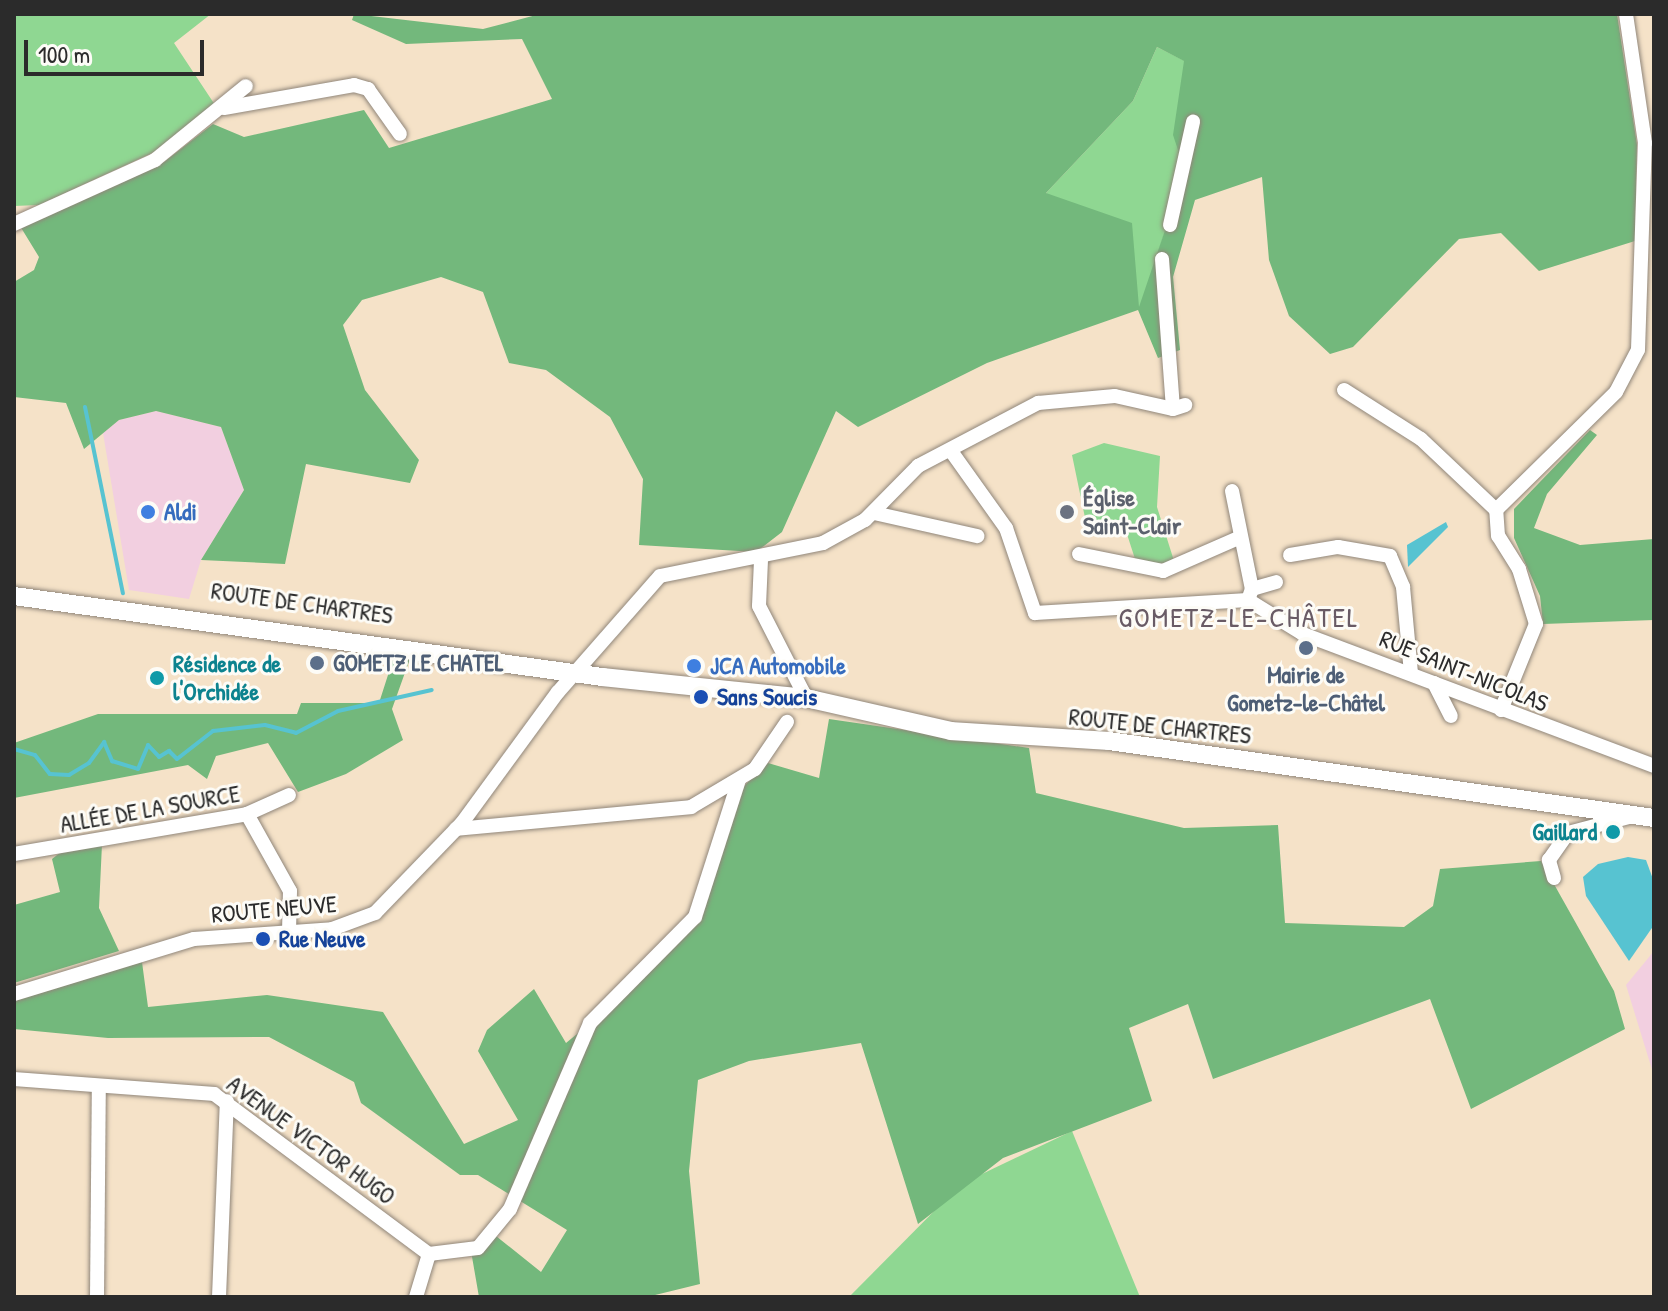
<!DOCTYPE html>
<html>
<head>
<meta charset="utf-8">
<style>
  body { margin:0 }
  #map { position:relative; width:1668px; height:1311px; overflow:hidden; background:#f5e2c8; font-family:"Patrick Hand",sans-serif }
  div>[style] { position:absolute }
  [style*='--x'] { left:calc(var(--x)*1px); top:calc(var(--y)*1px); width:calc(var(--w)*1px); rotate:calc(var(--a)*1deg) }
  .built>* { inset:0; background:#f2cfe0 }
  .green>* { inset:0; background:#8fd792 }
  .forest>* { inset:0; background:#73b87c }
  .water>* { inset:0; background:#57c3d1 }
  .stream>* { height:4px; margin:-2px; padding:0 2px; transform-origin:2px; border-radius:2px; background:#57c3d1 }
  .roads { filter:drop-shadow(0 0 2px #90867a) drop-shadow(0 0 2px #90867a) }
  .minor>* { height:14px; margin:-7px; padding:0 7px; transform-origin:7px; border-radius:7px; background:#fff }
  .major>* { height:18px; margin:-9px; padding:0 9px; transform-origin:9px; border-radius:9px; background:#fff }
  .dots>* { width:22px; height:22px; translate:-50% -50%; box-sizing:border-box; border:4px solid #fdfcf7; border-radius:50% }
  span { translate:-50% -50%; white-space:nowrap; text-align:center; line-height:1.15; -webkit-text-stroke:6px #fdfcf7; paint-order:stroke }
  .worship-label { font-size:24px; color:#5b616d; font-weight:700 }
  .left { translate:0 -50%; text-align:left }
  .shop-label { font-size:24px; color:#366cbe; font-weight:700 }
  .street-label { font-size:24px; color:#2b2b2b }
  .service-label { font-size:24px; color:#4e5e75; font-weight:700 }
  .culture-label { font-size:24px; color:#0d838f; font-weight:700 }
  .right { translate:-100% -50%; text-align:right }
  .transit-label { font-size:24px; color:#164399; font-weight:700 }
  .quarter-label { font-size:28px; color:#695b65; letter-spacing:2px }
  .frame { position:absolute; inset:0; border:16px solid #2b2b2b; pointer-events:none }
  .scale { position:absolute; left:24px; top:40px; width:180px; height:36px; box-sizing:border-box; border:4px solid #2b2b2b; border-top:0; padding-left:10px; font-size:24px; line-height:28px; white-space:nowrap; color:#2b2b2b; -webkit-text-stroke:6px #fdfcf7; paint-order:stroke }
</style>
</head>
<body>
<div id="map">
  <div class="built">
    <div style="clip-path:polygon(156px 411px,221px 427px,244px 490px,201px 560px,189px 599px,129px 590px,103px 433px,119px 420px)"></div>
    <div style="clip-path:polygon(1654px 951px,1654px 1076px,1626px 985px)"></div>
  </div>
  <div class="green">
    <div style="clip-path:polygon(14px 14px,211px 14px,174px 43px,217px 108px,163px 148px,39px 205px,14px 206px)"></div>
    <div style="clip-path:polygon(1157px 47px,1185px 61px,1185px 171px,1139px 310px,1046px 193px,1133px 101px)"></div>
    <div style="clip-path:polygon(1104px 443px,1160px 456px,1157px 507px,1175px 564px,1136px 562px,1124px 525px,1089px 537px,1072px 455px)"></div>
    <div style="clip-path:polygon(1072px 1131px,1140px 1297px,849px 1297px,961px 1184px)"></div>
  </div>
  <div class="forest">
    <div style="clip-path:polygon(evenodd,354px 14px,483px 29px,540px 14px,1617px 14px,1637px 145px,1635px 241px,1539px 271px,1501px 233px,1459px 239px,1353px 347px,1330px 354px,1289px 316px,1269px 260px,1262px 177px,1195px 200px,1173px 277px,1180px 350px,1158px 358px,1138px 310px,987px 363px,858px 427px,836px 411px,782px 532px,756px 552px,639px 545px,643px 479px,610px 417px,546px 370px,509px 363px,483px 292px,441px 277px,362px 300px,343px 325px,365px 390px,419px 460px,410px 483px,306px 464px,285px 564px,201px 560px,244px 490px,221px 427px,156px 411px,119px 420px,84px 449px,66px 403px,14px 397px,14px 282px,34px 270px,39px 257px,20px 226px,164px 162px,213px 124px,244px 137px,364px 110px,389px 148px,552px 99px,522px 39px,406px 44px,352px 20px,354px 14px,1157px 47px,1184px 61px,1173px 135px,1185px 171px,1139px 307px,1132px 223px,1046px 193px,1133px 101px,1157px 47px)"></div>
    <div style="clip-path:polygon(1590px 430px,1597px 435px,1547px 494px,1534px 528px,1580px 545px,1654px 539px,1654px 620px,1543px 624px,1540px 596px,1514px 538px,1514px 509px)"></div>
    <div style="clip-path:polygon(396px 650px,412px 653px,392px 709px,403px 740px,346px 774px,298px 792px,268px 743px,216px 756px,207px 779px,188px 765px,14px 798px,14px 743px,98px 714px,297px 714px,301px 703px,379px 703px)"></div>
    <div style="clip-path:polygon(829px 719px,1029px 748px,1036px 793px,1184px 828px,1278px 825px,1285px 923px,1404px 927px,1433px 906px,1440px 869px,1541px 861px,1614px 991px,1625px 1029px,1471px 1109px,1430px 999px,1213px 1079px,1188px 1004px,1129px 1028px,1152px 1101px,1003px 1158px,918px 1224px,861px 1043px,749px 1061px,698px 1080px,689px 1171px,700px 1284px,647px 1297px,479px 1297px,471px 1251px,491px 1232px,541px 1272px,567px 1230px,478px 1175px,460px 1175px,361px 1103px,354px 1082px,269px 1037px,108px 1038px,14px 1029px,14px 998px,142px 962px,148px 1007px,267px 995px,383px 1012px,464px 1144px,518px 1120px,478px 1051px,487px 1030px,534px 989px,566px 1043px,632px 989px,697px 919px,739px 791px,768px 763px,819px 778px)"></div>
    <div style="clip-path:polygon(102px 844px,99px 908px,119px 951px,14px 983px,14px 905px,60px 892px,52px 859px,66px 848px)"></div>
  </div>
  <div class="water">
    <div style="clip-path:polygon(1446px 522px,1448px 527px,1408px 567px,1407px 545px)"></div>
    <div style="clip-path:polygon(1628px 857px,1646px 860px,1654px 882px,1654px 925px,1629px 961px,1586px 896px,1583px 877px,1598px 864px)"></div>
  </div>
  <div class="stream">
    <div style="--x:85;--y:407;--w:190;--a:78.5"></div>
    <div style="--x:14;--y:749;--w:22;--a:16"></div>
    <div style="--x:35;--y:755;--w:24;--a:52"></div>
    <div style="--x:50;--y:774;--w:19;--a:3"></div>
    <div style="--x:69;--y:775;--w:23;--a:-31"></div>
    <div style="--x:89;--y:763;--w:26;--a:-54"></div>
    <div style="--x:104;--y:742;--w:21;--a:67"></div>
    <div style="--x:112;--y:761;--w:27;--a:17"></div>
    <div style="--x:138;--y:769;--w:26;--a:-67"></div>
    <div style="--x:148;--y:745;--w:16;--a:47"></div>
    <div style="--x:159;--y:757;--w:12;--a:-31"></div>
    <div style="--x:169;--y:751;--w:11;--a:45"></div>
    <div style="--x:177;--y:759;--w:46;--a:-37.9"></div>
    <div style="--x:213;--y:731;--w:52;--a:-6.6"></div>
    <div style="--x:265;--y:725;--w:32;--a:14"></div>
    <div style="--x:296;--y:733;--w:47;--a:-27.6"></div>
    <div style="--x:338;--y:711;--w:96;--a:-12.6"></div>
  </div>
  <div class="roads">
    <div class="minor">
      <div style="--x:224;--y:108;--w:132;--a:-10"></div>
      <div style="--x:354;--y:85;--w:15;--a:16"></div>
      <div style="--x:368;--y:89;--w:55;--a:54.6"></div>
      <div style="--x:14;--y:224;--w:155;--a:-24.4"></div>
      <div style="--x:155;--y:160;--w:117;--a:-39.1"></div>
      <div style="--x:1170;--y:225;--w:106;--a:-77.4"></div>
      <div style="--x:1162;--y:259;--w:150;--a:85.8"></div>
      <div style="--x:1344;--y:390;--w:91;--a:32.5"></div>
      <div style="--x:1421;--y:439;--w:103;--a:43.4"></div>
      <div style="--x:951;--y:451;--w:95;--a:54.5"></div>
      <div style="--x:1006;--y:528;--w:90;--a:71.2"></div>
      <div style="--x:1035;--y:613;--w:213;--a:-3.5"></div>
      <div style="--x:1248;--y:600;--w:65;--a:31.7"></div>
      <div style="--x:1303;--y:634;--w:375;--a:20.6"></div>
      <div style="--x:1232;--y:491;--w:100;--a:78.5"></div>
      <div style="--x:1252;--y:589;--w:12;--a:110"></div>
      <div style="--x:874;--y:513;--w:106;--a:12.6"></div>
      <div style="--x:1079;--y:554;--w:86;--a:11.4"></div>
      <div style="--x:1163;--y:571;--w:82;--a:-23.7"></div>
      <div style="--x:1290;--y:555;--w:49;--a:-9.5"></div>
      <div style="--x:1338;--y:547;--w:53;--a:9.8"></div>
      <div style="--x:1390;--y:556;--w:34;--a:67"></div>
      <div style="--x:1403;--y:587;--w:86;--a:84.7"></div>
      <div style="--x:761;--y:560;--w:46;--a:92.5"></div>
      <div style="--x:759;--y:606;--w:103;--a:62.9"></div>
      <div style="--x:1252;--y:589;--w:25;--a:-16"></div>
      <div style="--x:1434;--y:683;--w:37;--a:63"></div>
      <div style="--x:1501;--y:710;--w:93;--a:-67.9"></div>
      <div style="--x:1536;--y:624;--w:58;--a:-107.2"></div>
      <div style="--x:1519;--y:569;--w:39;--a:-122"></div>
      <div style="--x:1498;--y:536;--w:26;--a:-94"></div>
      <div style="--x:1496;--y:510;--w:168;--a:-44.5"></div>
      <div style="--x:1616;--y:392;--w:47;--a:-62.4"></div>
      <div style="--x:1638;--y:350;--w:207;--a:-88.1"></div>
      <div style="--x:1645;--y:143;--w:130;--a:-98.4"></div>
      <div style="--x:247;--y:814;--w:88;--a:60.8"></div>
      <div style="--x:290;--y:891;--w:41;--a:91.4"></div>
      <div style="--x:456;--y:829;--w:236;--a:-5.3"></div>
      <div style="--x:691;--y:807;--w:74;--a:-30.7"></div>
      <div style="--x:755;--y:769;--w:57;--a:-55.8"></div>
      <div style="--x:14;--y:854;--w:236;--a:-9.7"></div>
      <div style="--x:247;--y:814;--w:46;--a:-24.3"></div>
      <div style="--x:1554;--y:878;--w:19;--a:-106"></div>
      <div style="--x:1549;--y:860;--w:33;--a:-55"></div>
      <div style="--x:1568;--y:833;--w:67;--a:-14.7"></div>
      <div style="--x:14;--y:994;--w:188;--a:-17"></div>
      <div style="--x:194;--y:939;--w:138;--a:-4.1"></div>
      <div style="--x:332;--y:929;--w:46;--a:-20.4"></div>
      <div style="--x:375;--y:913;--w:125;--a:-46"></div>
      <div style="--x:462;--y:823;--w:162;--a:-53.8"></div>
      <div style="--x:558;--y:692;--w:154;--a:-48.7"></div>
      <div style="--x:660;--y:576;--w:166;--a:-11.4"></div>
      <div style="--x:823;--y:543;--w:48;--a:-28.7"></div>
      <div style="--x:865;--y:520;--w:76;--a:-45.5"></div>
      <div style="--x:918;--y:466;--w:136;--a:-27.7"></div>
      <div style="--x:1038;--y:403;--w:77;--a:-5.2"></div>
      <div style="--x:1115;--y:396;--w:59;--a:12.6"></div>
      <div style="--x:1173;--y:409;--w:13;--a:-18"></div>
      <div style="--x:14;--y:1079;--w:201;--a:4.3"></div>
      <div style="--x:214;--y:1094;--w:268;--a:36.7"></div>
      <div style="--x:429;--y:1254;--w:49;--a:-7"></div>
      <div style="--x:478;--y:1248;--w:50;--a:-50.6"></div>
      <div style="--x:510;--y:1209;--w:202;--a:-66.7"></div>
      <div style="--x:590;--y:1023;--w:149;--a:-45.3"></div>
      <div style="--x:695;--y:917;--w:144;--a:-72.2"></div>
      <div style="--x:97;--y:1297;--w:210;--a:-89.5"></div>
      <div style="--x:219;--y:1297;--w:196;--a:-87.7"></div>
      <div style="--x:416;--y:1297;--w:45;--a:-73.2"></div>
    </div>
    <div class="major">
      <div style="--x:14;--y:596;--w:594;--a:7.84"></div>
      <div style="--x:602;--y:677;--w:205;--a:5.9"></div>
      <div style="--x:806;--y:698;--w:149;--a:12.8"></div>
      <div style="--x:951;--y:731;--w:158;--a:3.6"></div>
      <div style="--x:1109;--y:741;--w:550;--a:8.04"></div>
    </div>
  </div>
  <div class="dots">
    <div style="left:148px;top:512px;background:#3f7fe0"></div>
    <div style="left:1067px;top:512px;background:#6b7280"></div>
    <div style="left:1306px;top:648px;background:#5c6f8a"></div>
    <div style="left:317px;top:663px;background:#5c6f8a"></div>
    <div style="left:694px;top:666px;background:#3f7fe0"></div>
    <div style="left:157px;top:678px;background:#0f9aa8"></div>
    <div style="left:701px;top:697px;background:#1a4fb4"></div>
    <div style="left:1613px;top:832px;background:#0f9aa8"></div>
    <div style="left:263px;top:939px;background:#1a4fb4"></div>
  </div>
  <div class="worship-label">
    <span class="left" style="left:1083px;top:512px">Église<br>Saint-Clair</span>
  </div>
  <div class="shop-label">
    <span class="left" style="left:164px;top:512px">Aldi</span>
    <span class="left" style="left:710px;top:666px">JCA Automobile</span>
  </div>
  <div class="street-label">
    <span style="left:302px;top:603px;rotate:8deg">ROUTE DE CHARTRES</span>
    <span style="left:1464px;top:671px;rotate:22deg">RUE SAINT-NICOLAS</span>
    <span style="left:1160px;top:726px;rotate:6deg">ROUTE DE CHARTRES</span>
    <span style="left:150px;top:809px;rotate:-10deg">ALLÉE DE LA SOURCE</span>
    <span style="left:274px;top:909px;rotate:-5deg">ROUTE NEUVE</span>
    <span style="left:311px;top:1140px;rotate:36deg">AVENUE VICTOR HUGO</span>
  </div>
  <div class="service-label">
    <span class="left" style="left:333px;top:663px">GOMETZ LE CHATEL</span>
    <span style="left:1306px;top:689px">Mairie de<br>Gometz-le-Châtel</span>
  </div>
  <div class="culture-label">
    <span class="left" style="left:173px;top:678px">Résidence de<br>l'Orchidée</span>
    <span class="right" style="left:1597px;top:832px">Gaillard</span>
  </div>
  <div class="transit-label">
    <span class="left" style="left:717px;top:697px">Sans Soucis</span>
    <span class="left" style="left:279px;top:939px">Rue Neuve</span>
  </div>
  <div class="quarter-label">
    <span style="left:1239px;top:617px">GOMETZ-LE-CHÂTEL</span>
  </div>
  <div class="frame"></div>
  <div class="scale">100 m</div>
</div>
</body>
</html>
